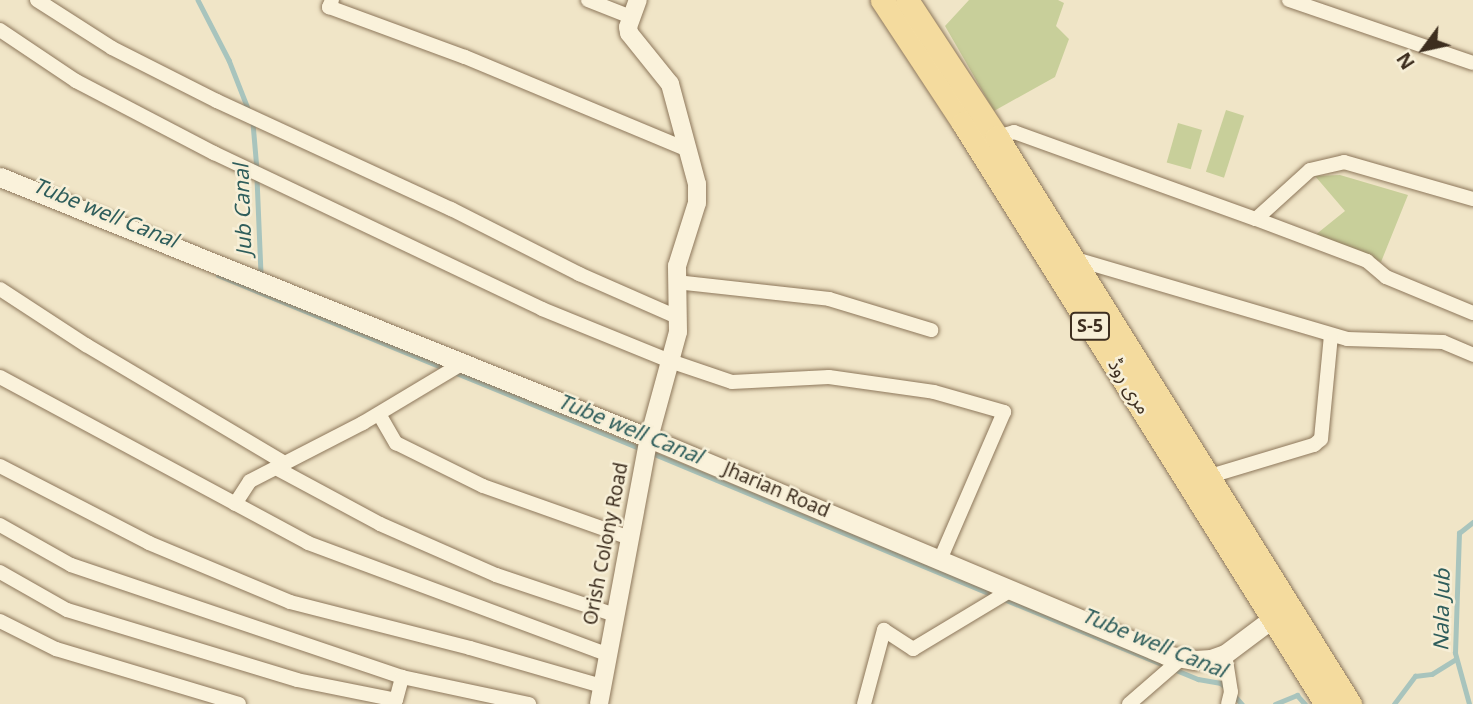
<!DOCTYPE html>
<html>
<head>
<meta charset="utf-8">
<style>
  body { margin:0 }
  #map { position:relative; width:1473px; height:704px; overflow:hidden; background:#f0e5c7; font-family:Georgia,"Noto Sans Arabic",serif }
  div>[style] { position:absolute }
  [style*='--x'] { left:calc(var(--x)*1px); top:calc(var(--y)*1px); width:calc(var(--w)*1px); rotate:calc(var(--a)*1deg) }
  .green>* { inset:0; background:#c8cf9a; transform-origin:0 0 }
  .stream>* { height:4.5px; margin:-2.25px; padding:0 2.25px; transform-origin:2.25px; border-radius:2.25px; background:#a8c4bd }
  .roads { filter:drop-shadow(0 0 2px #8d775b) drop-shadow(0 0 2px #8d775b) }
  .minor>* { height:14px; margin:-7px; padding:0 7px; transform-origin:7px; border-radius:7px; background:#faf2db }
  .tertiary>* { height:18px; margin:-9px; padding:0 9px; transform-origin:9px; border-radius:9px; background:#faf2db }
  .secondary>* { height:19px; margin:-9.5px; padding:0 9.5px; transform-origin:9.5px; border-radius:9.5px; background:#faf2db }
  .primary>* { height:23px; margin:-11.5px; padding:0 11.5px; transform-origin:11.5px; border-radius:11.5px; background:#f4db9e }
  span { translate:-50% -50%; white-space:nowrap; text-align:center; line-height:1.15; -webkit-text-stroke:5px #f7efd7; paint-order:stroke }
  .shield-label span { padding:2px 5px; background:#f7efd7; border:2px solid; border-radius:5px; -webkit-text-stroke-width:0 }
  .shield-label { font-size:18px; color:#3d2e1f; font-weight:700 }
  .street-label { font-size:19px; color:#3d2e1f }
  .water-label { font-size:21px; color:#2e5d5b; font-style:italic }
  .north { position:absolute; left:1389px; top:14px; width:70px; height:70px; -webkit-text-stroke:5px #f7efd7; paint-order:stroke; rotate:237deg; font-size:19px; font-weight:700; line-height:28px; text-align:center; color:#3d2e1f }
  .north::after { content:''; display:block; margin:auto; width:24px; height:32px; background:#3d2e1f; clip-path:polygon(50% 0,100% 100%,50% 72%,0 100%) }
</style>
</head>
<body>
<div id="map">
  <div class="green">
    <div style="clip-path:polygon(969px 0,1058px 0,1064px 3px,1056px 26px,1069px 39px,1055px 77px,994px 111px,945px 26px)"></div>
    <div style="left:1226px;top:110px;width:19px;height:65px;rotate:18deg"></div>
    <div style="left:1178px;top:123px;width:25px;height:41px;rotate:16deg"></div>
    <div style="clip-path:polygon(1340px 175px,1408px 195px,1381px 262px,1361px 251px,1314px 236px,1345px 211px,1315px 176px)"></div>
  </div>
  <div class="stream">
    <div style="--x:198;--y:0;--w:68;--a:62.7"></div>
    <div style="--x:229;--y:60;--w:55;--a:68.6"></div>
    <div style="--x:253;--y:123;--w:47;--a:85.1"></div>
    <div style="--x:257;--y:178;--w:97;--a:87.6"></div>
    <div style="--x:218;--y:275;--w:247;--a:22.4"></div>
    <div style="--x:454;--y:372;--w:205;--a:22.3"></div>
    <div style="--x:652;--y:453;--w:373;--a:22.6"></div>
    <div style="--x:1004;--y:599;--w:210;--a:22.4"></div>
    <div style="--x:1198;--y:679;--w:23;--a:10"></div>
    <div style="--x:1221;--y:683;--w:7;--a:45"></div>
    <div style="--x:1235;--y:696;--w:11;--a:49"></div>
    <div style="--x:1275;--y:704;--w:24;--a:-22"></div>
    <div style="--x:1297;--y:695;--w:12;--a:48"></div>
    <div style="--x:1394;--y:704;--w:35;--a:-53"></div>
    <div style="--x:1415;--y:676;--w:17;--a:-7"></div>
    <div style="--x:1432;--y:674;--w:28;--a:-32"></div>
    <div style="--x:1469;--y:704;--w:53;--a:-105.4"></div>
    <div style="--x:1455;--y:653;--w:120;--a:-88.1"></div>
    <div style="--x:1459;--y:533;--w:18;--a:-38"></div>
  </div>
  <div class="roads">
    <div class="minor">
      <div style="--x:37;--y:0;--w:89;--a:32.6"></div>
      <div style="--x:112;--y:48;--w:118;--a:26.8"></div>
      <div style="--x:217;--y:101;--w:258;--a:24.8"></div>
      <div style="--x:451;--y:209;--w:144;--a:26.9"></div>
      <div style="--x:579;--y:274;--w:109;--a:23.7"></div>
      <div style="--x:332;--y:0;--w:8;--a:113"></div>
      <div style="--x:329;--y:7;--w:145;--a:20.2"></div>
      <div style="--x:465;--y:57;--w:242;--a:22.6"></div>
      <div style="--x:588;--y:0;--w:46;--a:21.6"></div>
      <div style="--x:1289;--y:0;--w:194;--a:18.9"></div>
      <div style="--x:0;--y:30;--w:92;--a:33.9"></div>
      <div style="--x:76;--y:81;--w:156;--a:27.6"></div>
      <div style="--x:214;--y:153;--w:363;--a:25.4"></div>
      <div style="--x:542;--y:309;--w:138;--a:22.1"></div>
      <div style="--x:670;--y:361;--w:65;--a:18.7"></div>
      <div style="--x:732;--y:382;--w:97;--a:-3"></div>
      <div style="--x:829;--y:377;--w:106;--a:8.1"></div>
      <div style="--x:934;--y:392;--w:73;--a:15.9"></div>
      <div style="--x:1004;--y:412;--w:161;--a:113.4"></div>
      <div style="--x:997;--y:137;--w:18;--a:-16"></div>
      <div style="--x:1014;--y:132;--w:257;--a:19.8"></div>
      <div style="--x:1256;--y:219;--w:119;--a:20.7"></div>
      <div style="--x:1367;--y:261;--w:25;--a:40"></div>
      <div style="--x:1386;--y:277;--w:94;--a:22.5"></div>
      <div style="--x:1256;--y:219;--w:73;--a:-42.2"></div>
      <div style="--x:1310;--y:170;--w:35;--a:-13"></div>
      <div style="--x:1344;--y:162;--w:134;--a:16"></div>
      <div style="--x:1072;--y:258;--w:287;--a:16.4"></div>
      <div style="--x:1347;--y:339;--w:96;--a:1.8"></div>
      <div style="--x:1443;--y:342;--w:33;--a:23"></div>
      <div style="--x:676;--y:282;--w:154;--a:6.3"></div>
      <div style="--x:829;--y:299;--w:107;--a:16.9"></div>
      <div style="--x:0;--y:289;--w:103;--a:33.1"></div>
      <div style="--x:86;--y:345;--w:231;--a:30.7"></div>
      <div style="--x:0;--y:377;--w:350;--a:28.3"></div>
      <div style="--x:308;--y:543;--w:319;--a:20.4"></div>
      <div style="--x:379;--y:414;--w:34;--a:60"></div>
      <div style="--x:396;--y:443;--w:97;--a:26.3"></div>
      <div style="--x:483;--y:486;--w:156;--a:19.5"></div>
      <div style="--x:0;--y:466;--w:168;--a:27.3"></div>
      <div style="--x:149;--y:543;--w:153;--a:22.7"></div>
      <div style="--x:290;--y:602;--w:186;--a:14.3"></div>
      <div style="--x:470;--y:648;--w:137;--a:16.1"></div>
      <div style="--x:276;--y:468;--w:118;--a:28.3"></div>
      <div style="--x:380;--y:524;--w:127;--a:23.7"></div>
      <div style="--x:496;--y:575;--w:126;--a:18.6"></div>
      <div style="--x:1207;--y:477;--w:112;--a:-16.7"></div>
      <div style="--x:1314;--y:445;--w:9;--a:-41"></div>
      <div style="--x:1321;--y:439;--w:104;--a:-84.5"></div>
      <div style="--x:235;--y:504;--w:27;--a:-57"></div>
      <div style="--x:250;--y:481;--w:127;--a:-27.2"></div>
      <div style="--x:363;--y:423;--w:117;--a:-31"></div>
      <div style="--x:0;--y:525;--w:81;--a:29.4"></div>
      <div style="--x:71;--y:565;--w:349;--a:18.7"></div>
      <div style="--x:402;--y:677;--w:130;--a:12"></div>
      <div style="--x:0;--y:572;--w:77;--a:29.6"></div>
      <div style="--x:67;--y:610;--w:240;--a:16.9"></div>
      <div style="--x:297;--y:680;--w:101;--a:11.4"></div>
      <div style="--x:396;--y:700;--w:24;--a:-75"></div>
      <div style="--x:0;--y:621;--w:63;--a:26.6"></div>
      <div style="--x:56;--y:649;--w:191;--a:16.7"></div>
      <div style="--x:1225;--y:654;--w:38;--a:81"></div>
      <div style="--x:1231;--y:692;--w:12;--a:104"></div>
      <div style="--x:864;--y:704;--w:77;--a:-74.9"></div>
      <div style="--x:884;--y:630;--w:35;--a:33"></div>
      <div style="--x:913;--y:649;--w:114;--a:-31"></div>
      <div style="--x:1129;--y:704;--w:69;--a:-40.9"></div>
    </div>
    <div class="tertiary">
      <div style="--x:599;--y:704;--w:271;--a:-79.4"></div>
      <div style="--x:649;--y:438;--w:110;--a:-74.7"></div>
      <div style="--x:678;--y:332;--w:66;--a:-90.9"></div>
      <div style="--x:677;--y:266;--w:66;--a:-72.4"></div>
      <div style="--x:697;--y:203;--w:19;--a:-90"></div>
      <div style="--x:697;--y:184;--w:104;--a:-105.1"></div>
      <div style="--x:670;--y:84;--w:65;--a:-128.8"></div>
      <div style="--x:629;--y:33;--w:6;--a:-99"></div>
      <div style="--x:628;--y:27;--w:29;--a:-70"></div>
    </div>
    <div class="secondary">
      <div style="--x:0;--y:177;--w:700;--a:21.91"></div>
      <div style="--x:649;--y:438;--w:561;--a:22.77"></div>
      <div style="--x:1166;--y:655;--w:29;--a:10"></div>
      <div style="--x:1195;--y:660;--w:16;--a:-4"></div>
      <div style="--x:1211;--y:659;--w:15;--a:-20"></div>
      <div style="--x:1225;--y:654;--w:60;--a:-36.9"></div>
    </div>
    <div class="primary">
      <div style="--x:882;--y:0;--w:147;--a:56.6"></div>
      <div style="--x:963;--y:123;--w:685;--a:58"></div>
      <div style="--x:907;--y:0;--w:164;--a:56.7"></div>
      <div style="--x:997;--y:137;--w:668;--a:58.09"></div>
    </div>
  </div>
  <div class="shield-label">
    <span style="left:1090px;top:326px">S-5</span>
  </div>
  <div class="street-label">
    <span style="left:1128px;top:387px;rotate:58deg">مری روڈ</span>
    <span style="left:776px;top:491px;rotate:23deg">Jharian Road</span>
    <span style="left:607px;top:544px;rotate:-79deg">Orish Colony Road</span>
  </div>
  <div class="water-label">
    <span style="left:243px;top:210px;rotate:-92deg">Jub Canal</span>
    <span style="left:105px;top:213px;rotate:22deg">Tube well Canal</span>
    <span style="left:630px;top:429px;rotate:22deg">Tube well Canal</span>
    <span style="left:1442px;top:610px;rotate:-89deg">Nala Jub</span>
    <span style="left:1154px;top:643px;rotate:22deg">Tube well Canal</span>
  </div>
  <div class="north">N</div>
</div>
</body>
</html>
